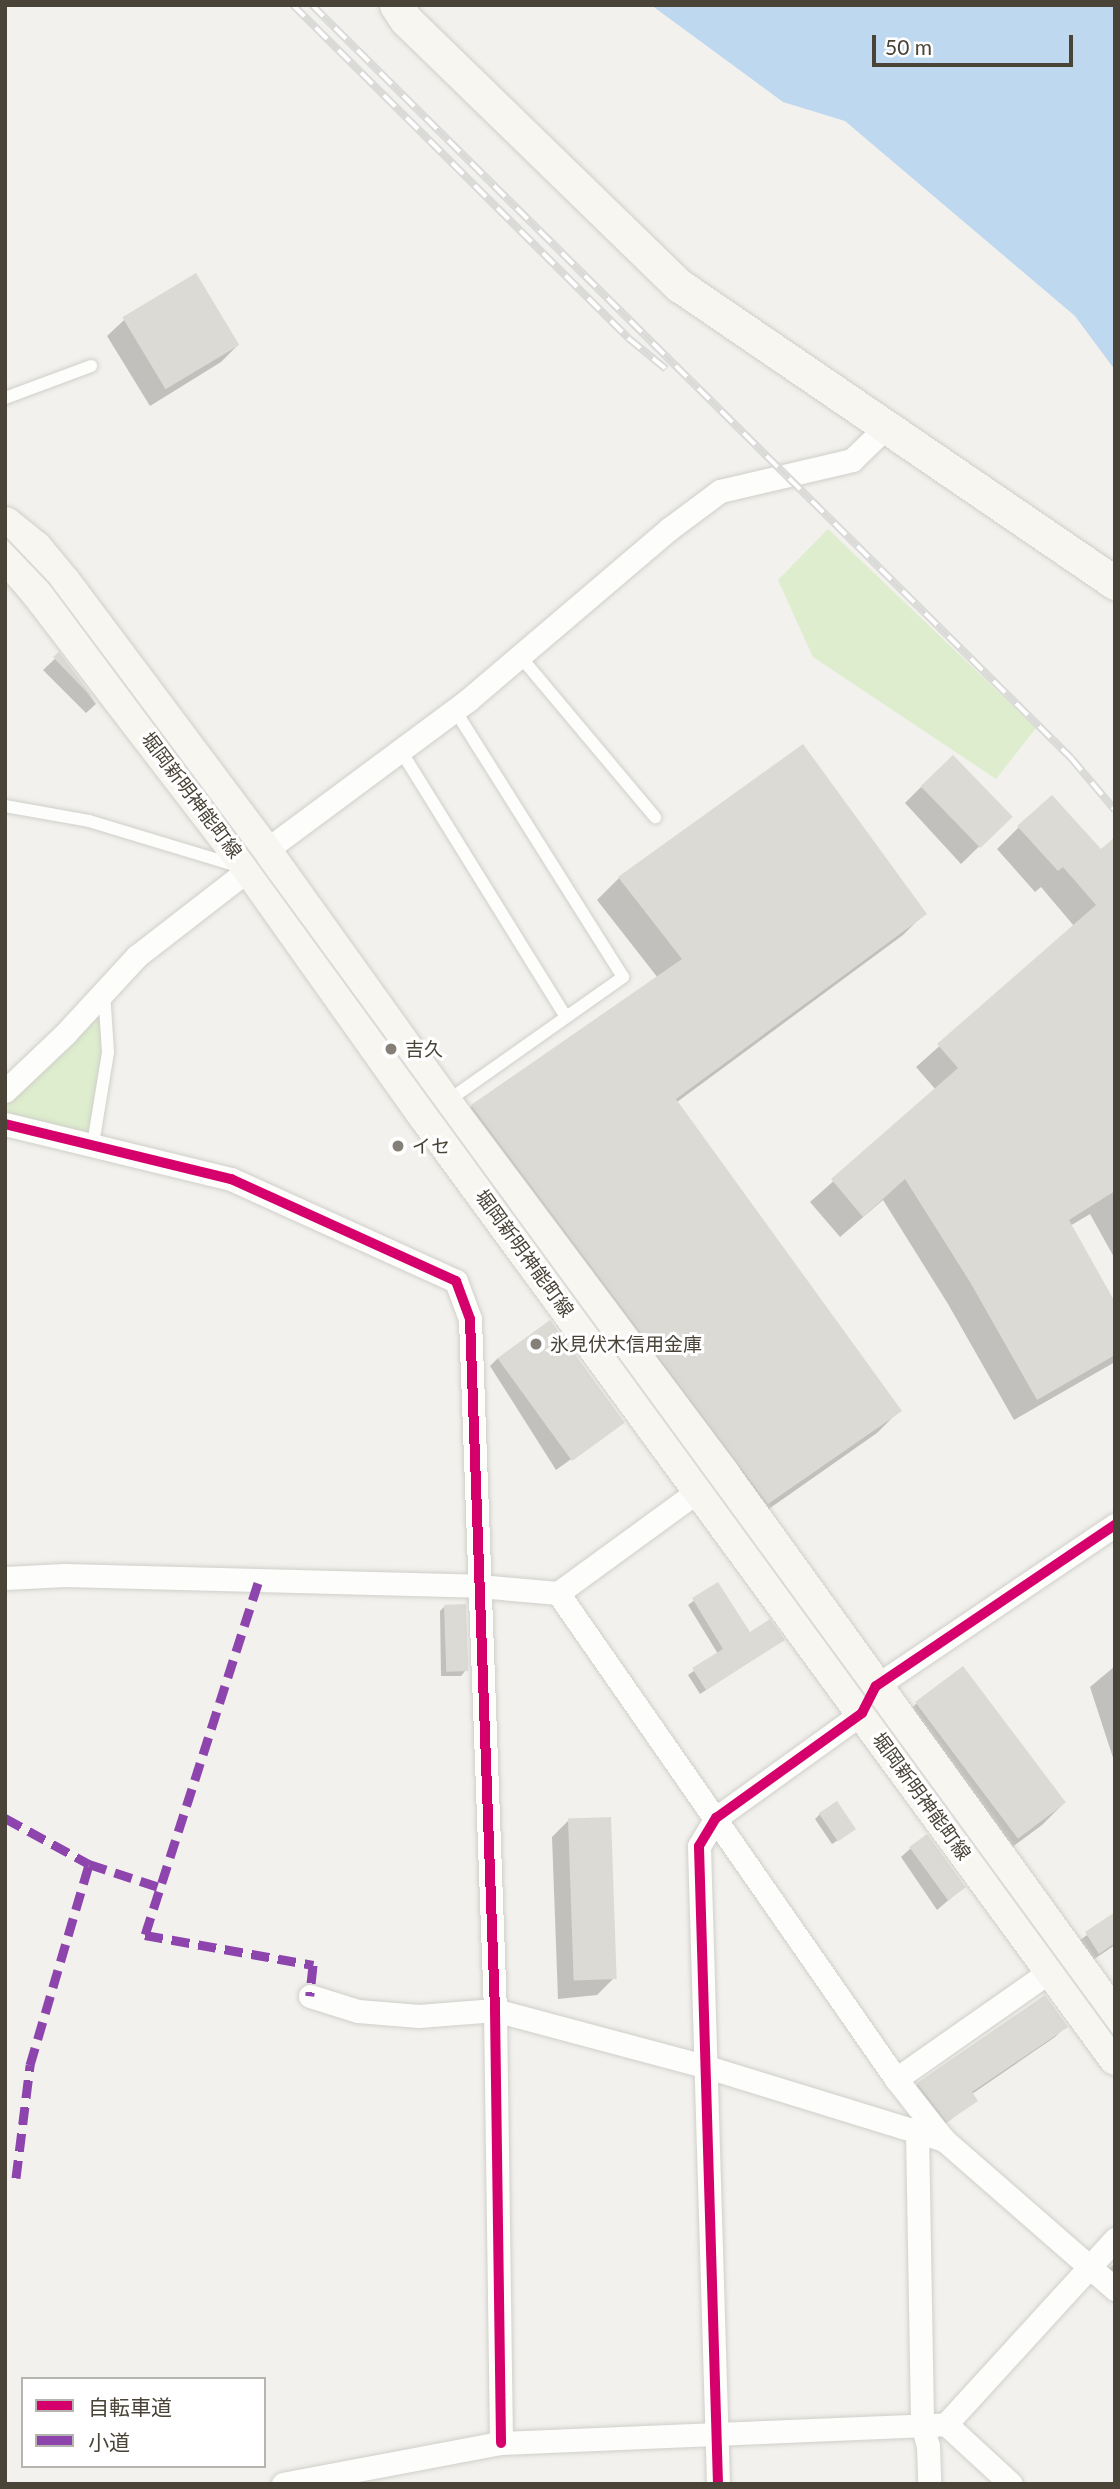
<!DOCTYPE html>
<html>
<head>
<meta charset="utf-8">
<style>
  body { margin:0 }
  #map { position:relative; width:1120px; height:2489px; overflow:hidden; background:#f2f1ed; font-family:Lato,"Noto Sans JP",sans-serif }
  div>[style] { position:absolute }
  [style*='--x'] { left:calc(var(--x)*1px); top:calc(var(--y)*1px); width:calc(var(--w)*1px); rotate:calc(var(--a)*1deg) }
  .green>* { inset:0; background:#ddedcd }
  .water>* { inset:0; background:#bed8f0 }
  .shadow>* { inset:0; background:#0003 }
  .building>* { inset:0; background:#dcdad5; transform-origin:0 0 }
  .roads { filter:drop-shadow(0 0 2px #d0cfca) drop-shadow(0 0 2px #d0cfca) }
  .lane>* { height:12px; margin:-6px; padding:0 6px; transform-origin:6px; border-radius:6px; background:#fdfdfc }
  .street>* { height:23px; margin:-11.5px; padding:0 11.5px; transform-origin:11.5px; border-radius:11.5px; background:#fdfdfc }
  .secondary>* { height:33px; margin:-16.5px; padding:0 16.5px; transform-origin:16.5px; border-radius:16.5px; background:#f7f6f0 }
  .tram>* { height:2px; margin:-1px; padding:0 1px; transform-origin:1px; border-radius:1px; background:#dadad9 }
  .rail>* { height:8px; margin-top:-4px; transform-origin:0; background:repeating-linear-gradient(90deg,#fff 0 16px,#dadad9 0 32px); box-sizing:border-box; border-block:2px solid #dadad9 }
  .quiet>* { height:9px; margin-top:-4.5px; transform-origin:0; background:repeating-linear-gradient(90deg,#8e44ad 0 18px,transparent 0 27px) }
  .cycleway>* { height:10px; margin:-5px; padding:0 5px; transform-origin:5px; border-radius:5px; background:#d6006c }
  .dots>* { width:19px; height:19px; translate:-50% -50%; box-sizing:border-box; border:4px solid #fff; border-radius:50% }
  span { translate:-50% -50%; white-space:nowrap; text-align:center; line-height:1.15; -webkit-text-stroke:6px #fff; paint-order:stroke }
  .street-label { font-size:19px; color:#494338 }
  .poi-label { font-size:19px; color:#494338 }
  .left { translate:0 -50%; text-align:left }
  .frame { position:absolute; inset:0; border:7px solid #494338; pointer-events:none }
  .legend { position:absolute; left:21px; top:2377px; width:245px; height:91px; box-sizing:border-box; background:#fff; border:2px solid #b6b4af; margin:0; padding:9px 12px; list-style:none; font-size:21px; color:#494338 }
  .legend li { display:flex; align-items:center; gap:14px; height:35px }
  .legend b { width:35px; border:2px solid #b6b4af }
  .scale { position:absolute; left:872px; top:35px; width:201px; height:32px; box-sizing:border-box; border:4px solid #494338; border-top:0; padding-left:9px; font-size:21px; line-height:24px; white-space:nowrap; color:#494338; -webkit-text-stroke:5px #fff; paint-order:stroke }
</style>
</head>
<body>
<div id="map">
  <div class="green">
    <div style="clip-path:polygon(828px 529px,1036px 728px,996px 779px,813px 657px,778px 580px)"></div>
    <div style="clip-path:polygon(104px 991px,108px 1052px,93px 1144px,5px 1124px,5px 1091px)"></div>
  </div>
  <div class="water">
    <div style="clip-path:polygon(651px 5px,1115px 5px,1115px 370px,1075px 316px,845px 121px,783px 102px)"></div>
  </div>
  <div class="shadow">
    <div style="clip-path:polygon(124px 320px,238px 345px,221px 362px,150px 406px,107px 336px)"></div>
    <div style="clip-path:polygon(59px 655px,96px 704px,86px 713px,43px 670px)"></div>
    <div style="clip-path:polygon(802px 747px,925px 913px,903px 935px,677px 1102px,899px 1411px,877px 1433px,746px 1525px,450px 1128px,472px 1106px,658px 978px,597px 900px,619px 878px)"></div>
    <div style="clip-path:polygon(921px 787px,992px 834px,961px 864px,905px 803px)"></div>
    <div style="clip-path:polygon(1019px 827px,1115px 854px,1115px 1259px,1090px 1214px,1070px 1226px,1115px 1305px,1115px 1362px,1014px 1420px,948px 1304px,883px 1200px,840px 1237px,810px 1202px,936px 1090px,916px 1067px,1074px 926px,1041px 887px,1035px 892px,997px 849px)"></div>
    <div style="clip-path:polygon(498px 1358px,623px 1422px,556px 1470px,490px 1366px)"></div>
    <div style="clip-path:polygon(717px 1584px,749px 1634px,783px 1640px,700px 1694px,688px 1675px,718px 1654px,688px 1605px)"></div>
    <div style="clip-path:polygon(445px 1606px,466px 1670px,461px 1676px,441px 1676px,440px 1611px)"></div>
    <div style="clip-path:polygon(1115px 1666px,1115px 1764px,1090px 1687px)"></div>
    <div style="clip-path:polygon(963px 1668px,1064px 1803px,1042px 1825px,995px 1860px,894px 1726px,916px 1704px)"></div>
    <div style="clip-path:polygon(820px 1814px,849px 1833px,832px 1844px,815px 1819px)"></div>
    <div style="clip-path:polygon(569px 1820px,614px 1978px,597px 1995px,558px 1999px,552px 1837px)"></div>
    <div style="clip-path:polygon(911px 1848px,964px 1887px,937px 1910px,901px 1857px)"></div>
    <div style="clip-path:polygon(1113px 1915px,1115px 1945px,1087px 1964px,1075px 1944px)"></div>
    <div style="clip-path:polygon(1066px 2026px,1055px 2037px,972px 2094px,976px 2100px,936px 2131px,907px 2095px,918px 2084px)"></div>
    <div style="clip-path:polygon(1115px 2263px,1115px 2275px,1109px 2269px)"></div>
  </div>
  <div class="building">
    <div style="left:196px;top:273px;width:84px;height:86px;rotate:59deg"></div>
    <div style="clip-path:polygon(59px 652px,98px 704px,53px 657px)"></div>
    <div style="clip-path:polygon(803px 744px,927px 914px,676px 1099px,902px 1411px,768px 1504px,471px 1105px,682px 959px,618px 877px)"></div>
    <div style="left:953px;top:755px;width:86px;height:45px;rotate:46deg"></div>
    <div style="clip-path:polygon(1052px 795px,1101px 849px,1115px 837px,1115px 1191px,1069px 1220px,1115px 1302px,1115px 1355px,1037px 1400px,970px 1282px,905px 1179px,863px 1217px,831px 1179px,958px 1068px,937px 1044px,1096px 905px,1063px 867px,1058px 871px,1017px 826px)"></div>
    <div style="left:550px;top:1320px;width:127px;height:65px;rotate:54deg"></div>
    <div style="clip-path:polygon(718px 1582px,750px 1632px,770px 1619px,785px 1640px,706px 1690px,692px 1668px,723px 1649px,692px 1598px)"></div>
    <div style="left:466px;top:1604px;width:67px;height:22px;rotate:88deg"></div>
    <div style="left:963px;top:1666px;width:171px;height:60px;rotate:53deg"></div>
    <div style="left:837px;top:1801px;width:34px;height:22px;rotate:56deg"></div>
    <div style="left:611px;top:1817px;width:162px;height:43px;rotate:88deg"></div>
    <div style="left:927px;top:1834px;width:66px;height:22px;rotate:54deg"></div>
    <div style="clip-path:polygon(1115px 1912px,1115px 1943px,1099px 1954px,1085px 1932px)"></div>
    <div style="clip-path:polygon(1045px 1995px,1068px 2027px,972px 2092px,978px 2101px,947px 2122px,917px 2083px)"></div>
  </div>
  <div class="roads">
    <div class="lane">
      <div style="--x:5;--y:398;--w:92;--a:-20.4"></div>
      <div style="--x:519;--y:655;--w:212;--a:50"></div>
      <div style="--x:401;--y:751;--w:313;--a:58.2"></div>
      <div style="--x:5;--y:806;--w:85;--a:10.1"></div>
      <div style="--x:89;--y:821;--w:152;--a:16.8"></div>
      <div style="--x:446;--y:1102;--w:217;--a:-35.2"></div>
      <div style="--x:623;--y:977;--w:315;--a:-122.2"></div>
      <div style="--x:93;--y:1144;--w:93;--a:-80.7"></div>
      <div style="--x:108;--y:1052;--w:61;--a:-93.8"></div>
    </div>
    <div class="street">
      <div style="--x:5;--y:1091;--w:83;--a:-43.5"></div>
      <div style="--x:65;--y:1034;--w:106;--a:-47.3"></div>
      <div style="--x:137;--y:956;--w:142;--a:-37.8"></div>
      <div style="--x:249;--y:869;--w:24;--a:-48"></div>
      <div style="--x:265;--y:851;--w:253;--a:-36.6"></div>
      <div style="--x:468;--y:700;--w:264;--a:-40.4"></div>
      <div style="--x:669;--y:529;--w:64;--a:-36.7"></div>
      <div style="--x:720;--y:491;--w:136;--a:-13.2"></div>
      <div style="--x:852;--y:460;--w:50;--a:-44.2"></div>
      <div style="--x:5;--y:1124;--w:233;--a:13.7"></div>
      <div style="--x:231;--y:1179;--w:247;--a:24.4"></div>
      <div style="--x:456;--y:1281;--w:40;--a:69.8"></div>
      <div style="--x:470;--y:1319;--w:691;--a:87.93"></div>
      <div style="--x:495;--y:2010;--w:433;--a:89.2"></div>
      <div style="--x:5;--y:1578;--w:60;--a:-2.9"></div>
      <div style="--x:65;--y:1575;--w:414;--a:1.5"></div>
      <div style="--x:479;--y:1586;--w:79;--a:5.1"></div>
      <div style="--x:558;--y:1593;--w:187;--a:-36.1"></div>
      <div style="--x:558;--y:1593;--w:592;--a:55.18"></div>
      <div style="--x:896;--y:2079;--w:78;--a:51.8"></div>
      <div style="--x:944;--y:2140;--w:227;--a:41.1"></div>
      <div style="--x:310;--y:1996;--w:50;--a:17.4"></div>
      <div style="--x:358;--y:2011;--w:61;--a:4.7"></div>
      <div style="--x:419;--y:2016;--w:76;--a:-4.5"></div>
      <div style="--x:495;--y:2010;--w:216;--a:15"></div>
      <div style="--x:704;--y:2066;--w:251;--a:17.1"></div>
      <div style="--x:896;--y:2079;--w:204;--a:-35"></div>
      <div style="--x:917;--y:2132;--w:292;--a:89"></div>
      <div style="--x:922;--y:2424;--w:23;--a:75"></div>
      <div style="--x:928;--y:2446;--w:38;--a:88"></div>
      <div style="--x:946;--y:2424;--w:251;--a:-47.6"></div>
      <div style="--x:283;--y:2484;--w:222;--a:-10.7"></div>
      <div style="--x:501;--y:2443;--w:445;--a:-2.4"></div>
      <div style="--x:946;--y:2424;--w:88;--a:42.7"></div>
      <div style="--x:718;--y:2484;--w:638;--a:-91.71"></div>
      <div style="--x:699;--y:1846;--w:33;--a:-59"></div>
      <div style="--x:716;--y:1818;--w:180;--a:-35.7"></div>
      <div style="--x:862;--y:1713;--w:30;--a:-63"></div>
      <div style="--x:876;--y:1686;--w:288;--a:-34"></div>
    </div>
    <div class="secondary">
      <div style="--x:396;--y:5;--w:18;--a:56"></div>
      <div style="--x:406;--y:20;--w:382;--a:44.2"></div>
      <div style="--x:680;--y:286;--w:527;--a:34.32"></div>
      <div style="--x:5;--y:523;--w:38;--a:39"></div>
      <div style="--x:35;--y:547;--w:45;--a:50.4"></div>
      <div style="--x:64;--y:582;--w:336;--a:53.2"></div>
      <div style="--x:265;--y:851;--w:309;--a:54.4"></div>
      <div style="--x:445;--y:1102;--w:464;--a:53.2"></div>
      <div style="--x:723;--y:1474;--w:670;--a:54.17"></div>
      <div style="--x:5;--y:555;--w:48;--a:49.3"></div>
      <div style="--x:36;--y:591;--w:350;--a:52.5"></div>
      <div style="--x:249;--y:869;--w:302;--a:54.6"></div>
      <div style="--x:424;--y:1115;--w:1169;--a:53.77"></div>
    </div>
  </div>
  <div class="tram">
    <div style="--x:5;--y:537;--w:64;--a:46.3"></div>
    <div style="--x:49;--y:583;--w:347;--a:53.3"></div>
    <div style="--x:256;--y:861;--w:1457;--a:53.88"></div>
  </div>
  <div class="rail">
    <div style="--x:293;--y:5;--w:472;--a:44.8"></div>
    <div style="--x:628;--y:338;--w:49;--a:39.2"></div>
    <div style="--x:312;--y:5;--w:1069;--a:44.77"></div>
    <div style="--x:1071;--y:758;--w:68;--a:49.8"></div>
  </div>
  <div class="quiet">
    <div style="--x:258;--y:1583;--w:370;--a:107.8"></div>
    <div style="--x:145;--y:1935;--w:171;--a:10.1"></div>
    <div style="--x:313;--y:1965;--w:31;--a:96"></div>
    <div style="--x:5;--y:1818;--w:96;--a:28.7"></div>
    <div style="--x:89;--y:1864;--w:74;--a:18.2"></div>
    <div style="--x:16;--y:2178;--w:114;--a:-82.9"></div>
    <div style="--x:30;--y:2065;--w:209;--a:-73.6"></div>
  </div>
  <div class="cycleway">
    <div style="--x:5;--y:1124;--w:233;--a:13.7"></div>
    <div style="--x:231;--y:1179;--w:247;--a:24.4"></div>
    <div style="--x:456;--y:1281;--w:40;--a:69.8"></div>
    <div style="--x:470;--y:1319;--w:691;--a:87.93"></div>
    <div style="--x:495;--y:2010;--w:433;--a:89.2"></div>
    <div style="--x:718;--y:2484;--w:638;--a:-91.71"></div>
    <div style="--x:699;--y:1846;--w:33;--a:-59"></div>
    <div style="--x:716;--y:1818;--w:180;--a:-35.7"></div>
    <div style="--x:862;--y:1713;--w:30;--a:-63"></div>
    <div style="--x:876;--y:1686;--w:288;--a:-34"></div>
  </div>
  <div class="dots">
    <div style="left:391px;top:1049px;background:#848077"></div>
    <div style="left:398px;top:1146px;background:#848077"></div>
    <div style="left:536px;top:1344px;background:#848077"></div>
  </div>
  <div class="street-label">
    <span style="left:192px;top:795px;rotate:53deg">堀岡新明神能町線</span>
    <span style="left:525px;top:1253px;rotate:54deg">堀岡新明神能町線</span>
    <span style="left:922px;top:1796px;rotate:54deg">堀岡新明神能町線</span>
  </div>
  <div class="poi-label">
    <span class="left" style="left:405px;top:1049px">吉久</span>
    <span class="left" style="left:412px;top:1146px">イセ</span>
    <span class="left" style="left:550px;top:1344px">氷見伏木信用金庫</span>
  </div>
  <div class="frame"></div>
  <ul class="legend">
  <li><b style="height:9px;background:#d6006c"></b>自転車道</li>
  <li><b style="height:9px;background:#8e44ad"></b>小道</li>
  </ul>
  <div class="scale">50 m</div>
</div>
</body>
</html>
